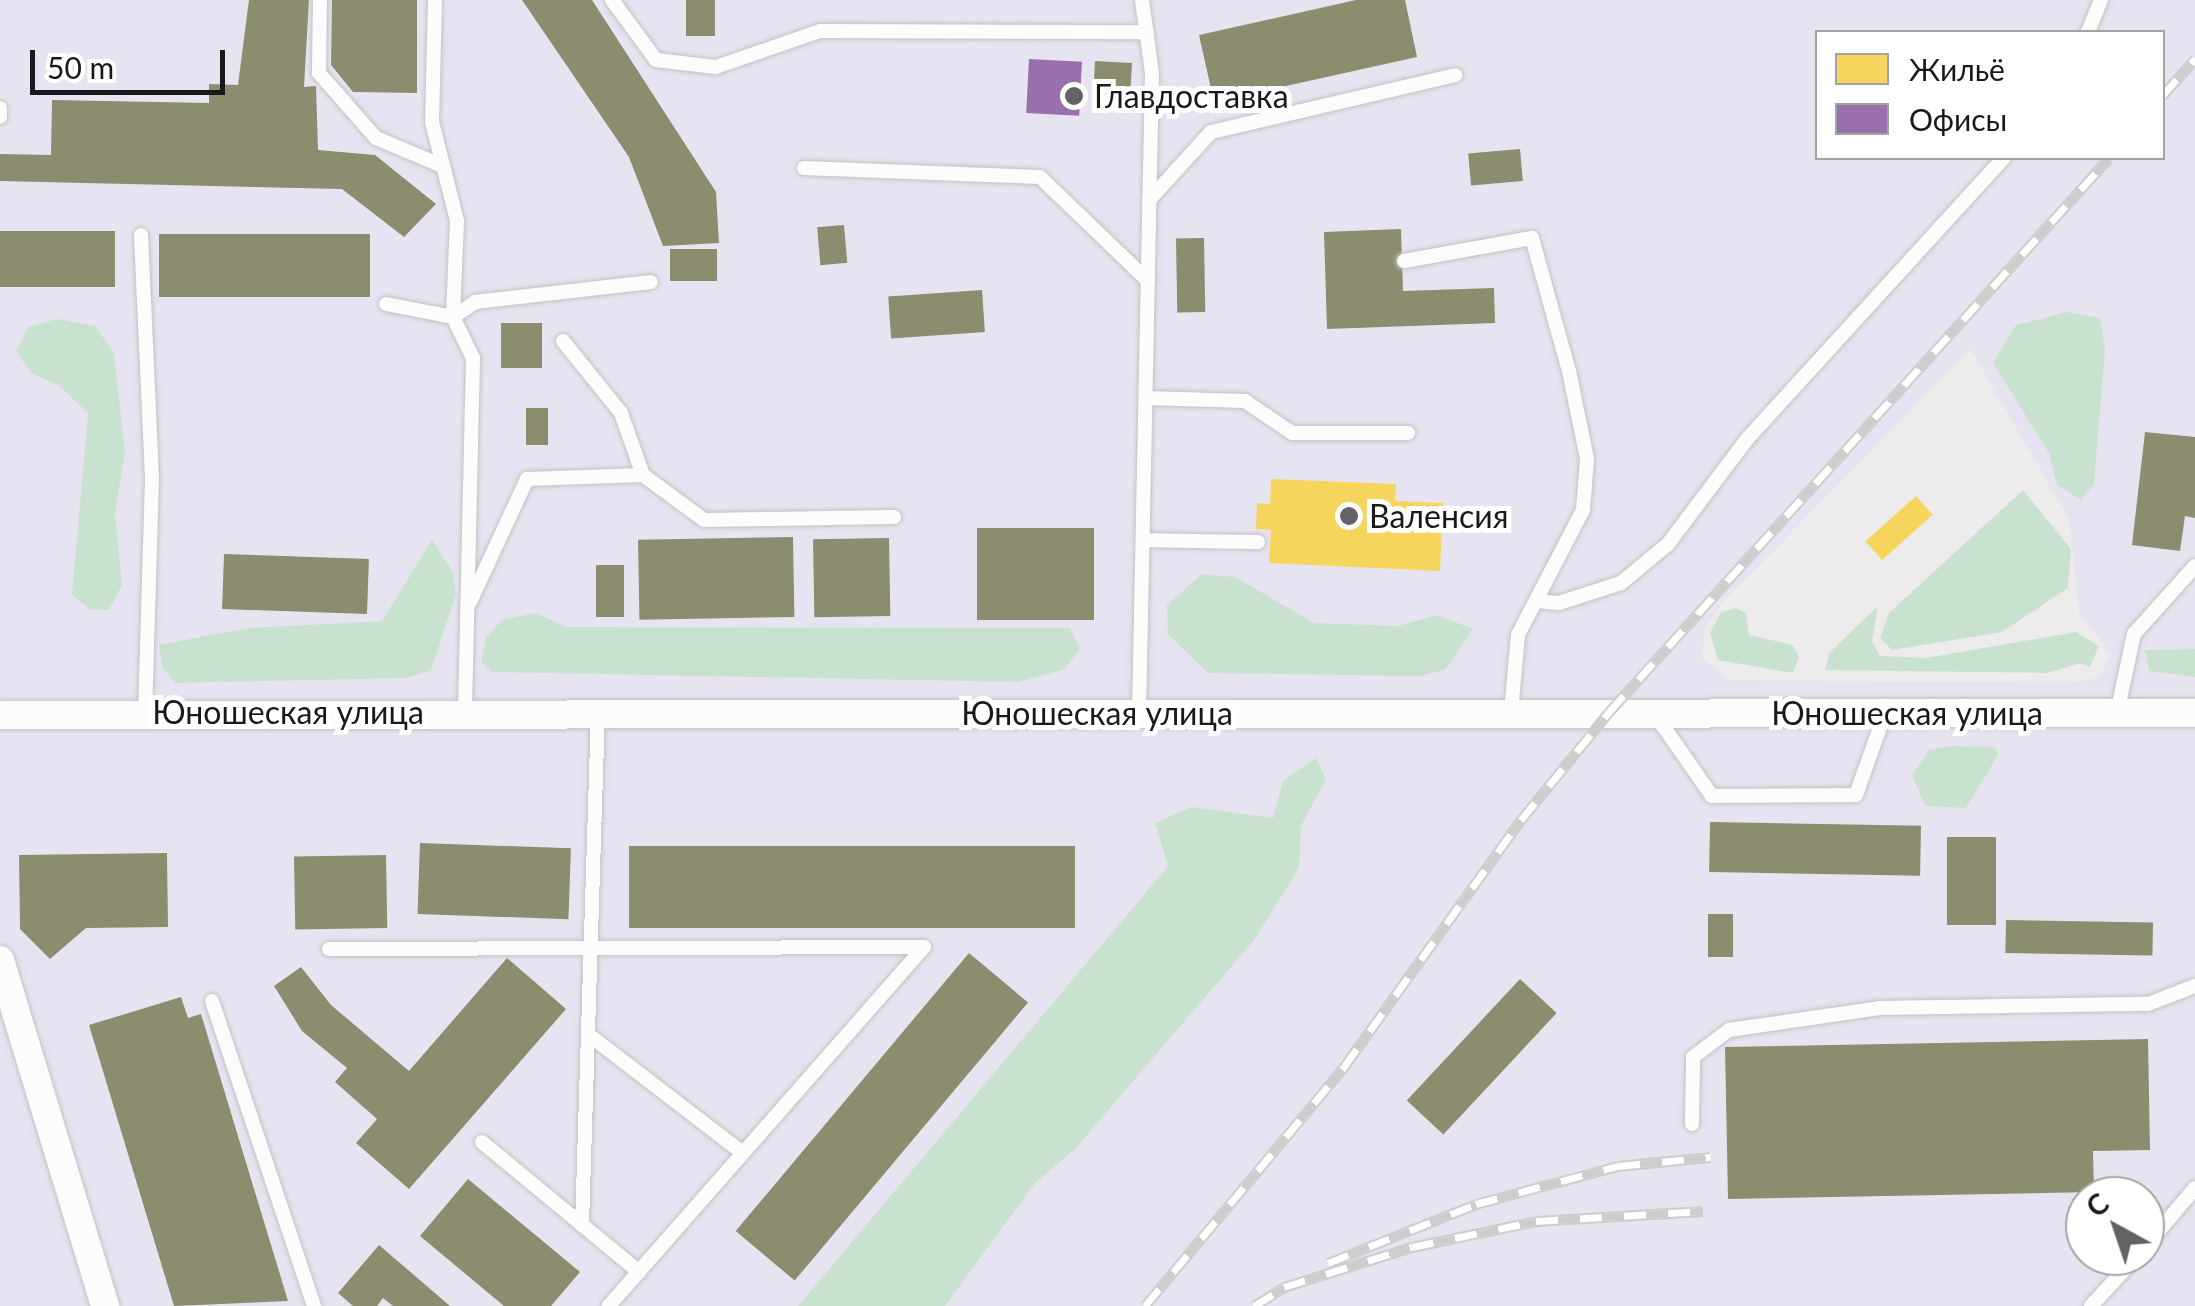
<!DOCTYPE html>
<html>
<head>
<meta charset="utf-8">
<style>
  body { margin:0 }
  #map { position:relative; width:2195px; height:1306px; overflow:hidden; background:#eeebed; font-family:Lato,sans-serif }
  div>[style] { position:absolute }
  [style*='--x'] { left:calc(var(--x)*1px); top:calc(var(--y)*1px); width:calc(var(--w)*1px); rotate:calc(var(--a)*1deg) }
  .industrial>* { inset:0; background:#e7e4f1 }
  .green>* { inset:0; background:#c9e2d0 }
  .homes>* { inset:0; background:#f6d55c; transform-origin:0 0 }
  .offices>* { inset:0; background:#9970ab; transform-origin:0 0 }
  .industry>* { inset:0; background:#8c8c6e; transform-origin:0 0 }
  .roads { filter:drop-shadow(0 0 2px #c4c2c4) drop-shadow(0 0 2px #c4c2c4) }
  .service>* { height:14px; margin:-7px; padding:0 7px; transform-origin:7px; border-radius:7px; background:#fcfcfc }
  .minor>* { height:28px; margin:-14px; padding:0 14px; transform-origin:14px; border-radius:14px; background:#fcfcfc }
  .rail>* { height:11px; margin-top:-5.5px; transform-origin:0; background:repeating-linear-gradient(90deg,#fff 0 22px,#cecdce 0 44px); box-sizing:border-box; border-block:2px solid #cecdce }
  .dots>* { width:28px; height:28px; translate:-50% -50%; box-sizing:border-box; border:5px solid #fff; border-radius:50% }
  span { translate:-50% -50%; white-space:nowrap; text-align:center; line-height:1.15; -webkit-text-stroke:10px #fff; paint-order:stroke }
  .poi-label { font-size:32px; color:#1a181a }
  .left { translate:0 -50%; text-align:left }
  .street-label { font-size:32px; color:#1a181a }
  .legend { position:absolute; left:1815px; top:30px; width:350px; height:130px; box-sizing:border-box; background:#fff; border:2px solid #a3a3a3; margin:0; padding:12px 18px; list-style:none; font-size:30px; color:#1a181a }
  .legend li { display:flex; align-items:center; gap:20px; height:50px }
  .legend b { width:50px; border:2px solid #a3a3a3 }
  .north { position:absolute; left:2065px; top:1176px; width:100px; height:100px; box-sizing:border-box; background:#fff; border:2px solid #a3a3a3; border-radius:50%; rotate:320deg; font-size:28px; font-weight:700; line-height:40px; text-align:center; color:#1a181a }
  .north::after { content:''; display:block; margin:auto; width:35px; height:45px; background:#646264; clip-path:polygon(50% 0,100% 100%,50% 72%,0 100%) }
  .scale { position:absolute; left:30px; top:50px; width:195px; height:45px; box-sizing:border-box; border:5px solid #1a181a; border-top:0; padding-left:12px; font-size:30px; line-height:35px; white-space:nowrap; color:#1a181a; -webkit-text-stroke:8px #fff; paint-order:stroke }
</style>
</head>
<body>
<div id="map">
  <div class="industrial">
    <div style="clip-path:polygon(evenodd,0 0,2195px 0,2195px 1306px,0 1306px,0 0,1818px 32px,2162px 32px,2162px 158px,1818px 158px,1818px 32px,0 0,1970px 349px,2069px 519px,2079px 613px,2111px 654px,2098px 678px,2070px 683px,1729px 680px,1702px 657px,1705px 629px,1720px 606px,1970px 349px,0 0,2085px 1196px,2145px 1196px,2145px 1256px,2085px 1256px,2085px 1196px)"></div>
  </div>
  <div class="green">
    <div style="clip-path:polygon(2067px 312px,2100px 318px,2105px 349px,2094px 484px,2081px 500px,2057px 485px,2049px 453px,1993px 363px,2016px 325px)"></div>
    <div style="clip-path:polygon(57px 319px,95px 326px,114px 353px,125px 452px,115px 513px,122px 585px,109px 610px,90px 610px,72px 594px,88px 413px,59px 386px,31px 373px,16px 351px,28px 327px)"></div>
    <div style="clip-path:polygon(2023px 490px,2071px 549px,2068px 588px,2002px 632px,1892px 650px,1880px 638px,1889px 613px)"></div>
    <div style="clip-path:polygon(432px 540px,453px 572px,456px 594px,431px 671px,406px 678px,175px 683px,162px 667px,159px 645px,248px 628px,382px 621px)"></div>
    <div style="clip-path:polygon(1202px 574px,1235px 577px,1314px 623px,1398px 626px,1437px 615px,1473px 629px,1445px 670px,1419px 676px,1208px 673px,1168px 634px,1167px 605px)"></div>
    <div style="clip-path:polygon(1878px 606px,1872px 641px,1880px 656px,1926px 658px,2076px 632px,2099px 646px,2090px 667px,2080px 663px,2048px 673px,1825px 670px,1829px 653px)"></div>
    <div style="clip-path:polygon(1736px 608px,1746px 613px,1749px 635px,1793px 645px,1799px 657px,1793px 673px,1718px 660px,1710px 633px,1721px 612px)"></div>
    <div style="clip-path:polygon(536px 613px,567px 627px,1070px 628px,1080px 648px,1065px 669px,1019px 682px,492px 672px,481px 662px,486px 637px,502px 620px)"></div>
    <div style="clip-path:polygon(2195px 649px,2195px 677px,2149px 671px,2145px 650px)"></div>
    <div style="clip-path:polygon(1951px 746px,1995px 747px,1998px 755px,1966px 808px,1925px 806px,1912px 775px,1929px 750px)"></div>
    <div style="clip-path:polygon(1316px 758px,1326px 779px,1301px 826px,1299px 868px,1255px 939px,1075px 1149px,1035px 1183px,945px 1306px,798px 1306px,1168px 866px,1155px 823px,1192px 807px,1273px 818px,1283px 781px)"></div>
  </div>
  <div class="homes">
    <div style="clip-path:polygon(1271px 479px,1396px 484px,1395px 501px,1443px 503px,1440px 571px,1269px 563px,1271px 530px,1256px 529px,1257px 503px,1270px 504px)"></div>
    <div style="left:1916px;top:496px;width:25px;height:68px;rotate:48deg"></div>
  </div>
  <div class="offices">
    <div style="left:1029px;top:59px;width:53px;height:54px;rotate:3deg"></div>
  </div>
  <div class="industry">
    <div style="clip-path:polygon(249px 0,309px 0,304px 87px,316px 86px,318px 150px,375px 155px,436px 204px,404px 237px,342px 189px,0 181px,0 154px,51px 155px,52px 100px,209px 103px,209px 84px,238px 85px)"></div>
    <div style="clip-path:polygon(332px 0,417px 0,417px 93px,353px 92px,331px 65px)"></div>
    <div style="clip-path:polygon(522px 0,592px 0,716px 192px,719px 243px,663px 246px,629px 157px)"></div>
    <div style="left:686px;top:0;width:29px;height:36px"></div>
    <div style="clip-path:polygon(1356px 0,1405px 0,1417px 57px,1214px 102px,1199px 35px)"></div>
    <div style="left:1095px;top:61px;width:37px;height:24px;rotate:3deg"></div>
    <div style="left:1520px;top:149px;width:32px;height:52px;rotate:85deg"></div>
    <div style="left:844px;top:225px;width:38px;height:27px;rotate:85deg"></div>
    <div style="clip-path:polygon(1401px 229px,1403px 291px,1494px 288px,1495px 323px,1327px 329px,1324px 232px)"></div>
    <div style="left:0;top:231px;width:115px;height:56px"></div>
    <div style="left:370px;top:234px;width:63px;height:211px;rotate:90deg"></div>
    <div style="left:1204px;top:238px;width:74px;height:28px;rotate:89deg"></div>
    <div style="left:670px;top:249px;width:47px;height:32px"></div>
    <div style="left:982px;top:290px;width:42px;height:94px;rotate:86deg"></div>
    <div style="left:501px;top:323px;width:41px;height:45px"></div>
    <div style="left:526px;top:408px;width:22px;height:37px"></div>
    <div style="clip-path:polygon(2145px 432px,2195px 437px,2195px 518px,2185px 516px,2180px 551px,2132px 545px)"></div>
    <div style="left:977px;top:528px;width:117px;height:92px"></div>
    <div style="left:793px;top:537px;width:80px;height:155px;rotate:89deg"></div>
    <div style="left:889px;top:538px;width:78px;height:76px;rotate:89deg"></div>
    <div style="left:224px;top:554px;width:145px;height:55px;rotate:2deg"></div>
    <div style="left:596px;top:565px;width:28px;height:52px"></div>
    <div style="left:1710px;top:822px;width:211px;height:50px;rotate:1deg"></div>
    <div style="left:1947px;top:837px;width:49px;height:88px"></div>
    <div style="left:420px;top:843px;width:151px;height:71px;rotate:2deg"></div>
    <div style="left:1075px;top:846px;width:82px;height:446px;rotate:90deg"></div>
    <div style="clip-path:polygon(167px 853px,168px 927px,86px 928px,50px 959px,20px 929px,19px 855px)"></div>
    <div style="left:386px;top:855px;width:73px;height:92px;rotate:89deg"></div>
    <div style="left:1708px;top:914px;width:25px;height:43px"></div>
    <div style="left:2006px;top:920px;width:147px;height:33px;rotate:1deg"></div>
    <div style="left:969px;top:953px;width:77px;height:363px;rotate:40deg"></div>
    <div style="clip-path:polygon(507px 958px,566px 1009px,409px 1189px,356px 1143px,377px 1119px,335px 1082px,347px 1068px,302px 1031px,274px 986px,301px 967px,331px 1005px,409px 1071px)"></div>
    <div style="left:1520px;top:979px;width:50px;height:166px;rotate:43deg"></div>
    <div style="clip-path:polygon(181px 997px,188px 1018px,201px 1014px,288px 1301px,174px 1306px,89px 1025px)"></div>
    <div style="clip-path:polygon(2148px 1039px,2150px 1150px,2093px 1151px,2094px 1192px,1728px 1199px,1725px 1047px)"></div>
    <div style="clip-path:polygon(468px 1179px,580px 1272px,551px 1306px,504px 1306px,420px 1236px)"></div>
    <div style="clip-path:polygon(379px 1245px,450px 1306px,393px 1306px,383px 1298px,377px 1306px,353px 1306px,338px 1293px)"></div>
  </div>
  <div class="roads">
    <div class="service">
      <div style="--x:320;--y:0;--w:73;--a:90.8"></div>
      <div style="--x:319;--y:73;--w:86;--a:48.8"></div>
      <div style="--x:376;--y:138;--w:73;--a:22.7"></div>
      <div style="--x:435;--y:0;--w:122;--a:91.4"></div>
      <div style="--x:432;--y:122;--w:102;--a:75.8"></div>
      <div style="--x:457;--y:221;--w:96;--a:92.4"></div>
      <div style="--x:453;--y:317;--w:46;--a:64"></div>
      <div style="--x:473;--y:358;--w:353;--a:91.3"></div>
      <div style="--x:612;--y:0;--w:74;--a:53.7"></div>
      <div style="--x:656;--y:60;--w:60;--a:6.7"></div>
      <div style="--x:716;--y:67;--w:110;--a:-19.1"></div>
      <div style="--x:820;--y:31;--w:327;--a:0.2"></div>
      <div style="--x:2088;--y:32;--w:35;--a:-68"></div>
      <div style="--x:0;--y:108;--w:9;--a:90"></div>
      <div style="--x:804;--y:168;--w:236;--a:2.2"></div>
      <div style="--x:1040;--y:177;--w:150;--a:43.9"></div>
      <div style="--x:1149;--y:200;--w:92;--a:-47.6"></div>
      <div style="--x:1211;--y:132;--w:251;--a:-13.1"></div>
      <div style="--x:141;--y:235;--w:244;--a:87.4"></div>
      <div style="--x:152;--y:479;--w:234;--a:91.7"></div>
      <div style="--x:1404;--y:261;--w:130;--a:-10.2"></div>
      <div style="--x:1532;--y:238;--w:138;--a:74.5"></div>
      <div style="--x:1569;--y:371;--w:90;--a:78.4"></div>
      <div style="--x:1587;--y:459;--w:51;--a:94.5"></div>
      <div style="--x:1583;--y:510;--w:141;--a:117.5"></div>
      <div style="--x:1518;--y:635;--w:77;--a:95.2"></div>
      <div style="--x:386;--y:304;--w:68;--a:11"></div>
      <div style="--x:453;--y:317;--w:27;--a:-34"></div>
      <div style="--x:475;--y:302;--w:177;--a:-6.5"></div>
      <div style="--x:563;--y:341;--w:92;--a:51.1"></div>
      <div style="--x:621;--y:413;--w:66;--a:70.5"></div>
      <div style="--x:1146;--y:398;--w:99;--a:1.7"></div>
      <div style="--x:1245;--y:401;--w:57;--a:34.2"></div>
      <div style="--x:1292;--y:433;--w:116;--a:0"></div>
      <div style="--x:1143;--y:540;--w:115;--a:1"></div>
      <div style="--x:1536;--y:601;--w:23;--a:5"></div>
      <div style="--x:1559;--y:603;--w:65;--a:-17.9"></div>
      <div style="--x:1621;--y:583;--w:61;--a:-39.7"></div>
      <div style="--x:1668;--y:544;--w:131;--a:-53"></div>
      <div style="--x:1747;--y:439;--w:381;--a:-47.6"></div>
      <div style="--x:470;--y:602;--w:136;--a:-65.1"></div>
      <div style="--x:527;--y:479;--w:116;--a:-2"></div>
      <div style="--x:643;--y:475;--w:76;--a:36.4"></div>
      <div style="--x:704;--y:520;--w:190;--a:-0.9"></div>
      <div style="--x:1654;--y:713;--w:101;--a:55.1"></div>
      <div style="--x:1712;--y:796;--w:144;--a:-0.4"></div>
      <div style="--x:1856;--y:795;--w:87;--a:-70.5"></div>
      <div style="--x:2117;--y:713;--w:81;--a:-77.9"></div>
      <div style="--x:2134;--y:634;--w:91;--a:-48.1"></div>
      <div style="--x:1139;--y:714;--w:641;--a:-88.84"></div>
      <div style="--x:1152;--y:73;--w:74;--a:-97.8"></div>
      <div style="--x:329;--y:949;--w:595;--a:-0.19"></div>
      <div style="--x:924;--y:947;--w:478;--a:131.3"></div>
      <div style="--x:212;--y:1001;--w:322;--a:71.5"></div>
      <div style="--x:589;--y:1035;--w:194;--a:37.5"></div>
      <div style="--x:1692;--y:1124;--w:67;--a:-89.1"></div>
      <div style="--x:1693;--y:1057;--w:45;--a:-36.9"></div>
      <div style="--x:1729;--y:1030;--w:152;--a:-8.3"></div>
      <div style="--x:1879;--y:1008;--w:269;--a:-0.9"></div>
      <div style="--x:2148;--y:1004;--w:50;--a:-21"></div>
      <div style="--x:482;--y:1142;--w:204;--a:39.6"></div>
      <div style="--x:582;--y:1225;--w:514;--a:-88.22"></div>
      <div style="--x:2145;--y:1247;--w:77;--a:-49.7"></div>
      <div style="--x:2091;--y:1306;--w:68;--a:-47.4"></div>
    </div>
    <div class="minor">
      <div style="--x:0;--y:715;--w:2195;--a:-0.05"></div>
      <div style="--x:0;--y:960;--w:362;--a:73.1"></div>
    </div>
  </div>
  <div class="rail">
    <div style="--x:2162;--y:96;--w:50;--a:-48.3"></div>
    <div style="--x:1328;--y:1263;--w:159;--a:-21.7"></div>
    <div style="--x:1476;--y:1204;--w:147;--a:-15"></div>
    <div style="--x:1618;--y:1166;--w:93;--a:-5.5"></div>
    <div style="--x:1145;--y:1306;--w:311;--a:-50.2"></div>
    <div style="--x:1344;--y:1067;--w:304;--a:-54.4"></div>
    <div style="--x:1521;--y:820;--w:139;--a:-50.8"></div>
    <div style="--x:1609;--y:712;--w:746;--a:-47.93"></div>
    <div style="--x:1254;--y:1306;--w:36;--a:-32"></div>
    <div style="--x:1284;--y:1287;--w:134;--a:-17.4"></div>
    <div style="--x:1412;--y:1247;--w:127;--a:-11.8"></div>
    <div style="--x:1536;--y:1221;--w:167;--a:-3.4"></div>
  </div>
  <div class="dots">
    <div style="left:1074px;top:96px;background:#646264"></div>
    <div style="left:1349px;top:516px;background:#646264"></div>
  </div>
  <div class="poi-label">
    <span class="left" style="left:1094px;top:96px">Главдоставка</span>
    <span class="left" style="left:1369px;top:516px">Валенсия</span>
  </div>
  <div class="street-label">
    <span style="left:288px;top:712px">Юношеская улица</span>
    <span style="left:1097px;top:713px">Юношеская улица</span>
    <span style="left:1907px;top:713px">Юношеская улица</span>
  </div>
  <ul class="legend">
  <li><b style="height:28px;background:#f6d55c"></b>Жильё</li>
  <li><b style="height:28px;background:#9970ab"></b>Офисы</li>
  </ul>
  <div class="north">С</div>
  <div class="scale">50 m</div>
</div>
</body>
</html>
